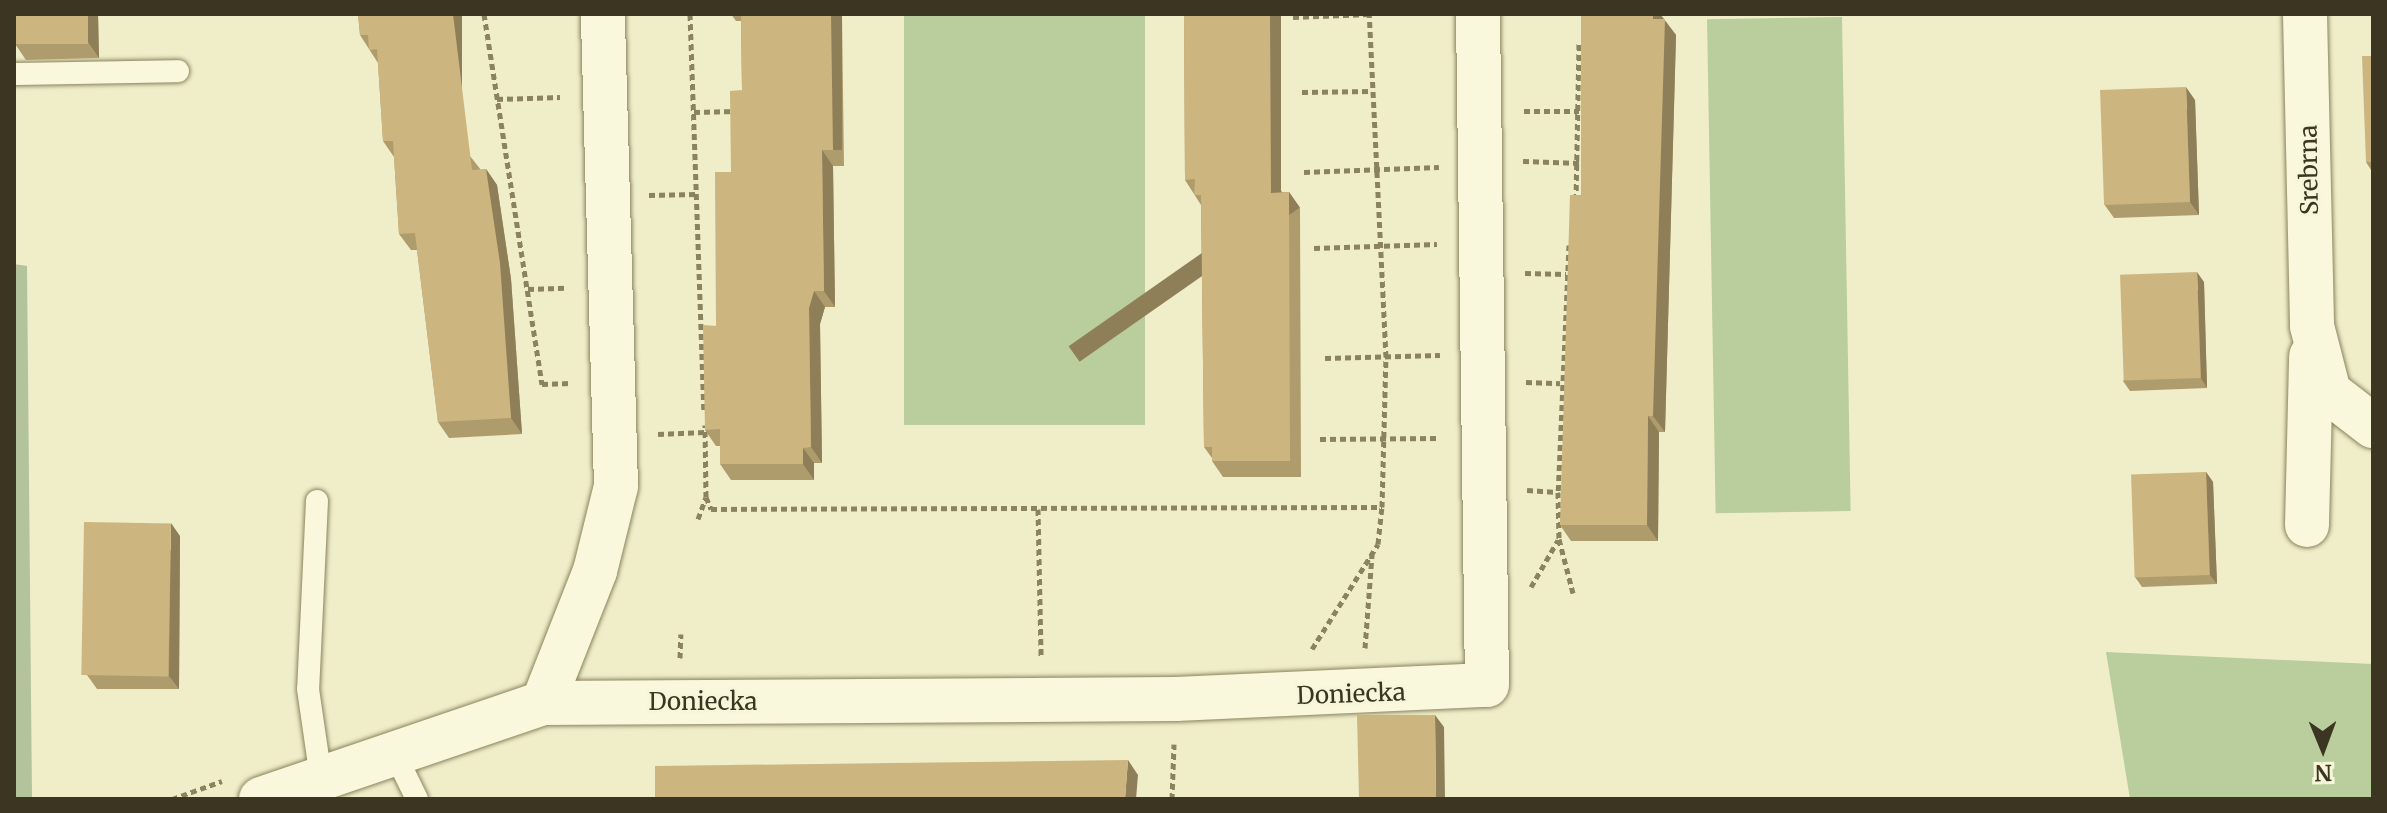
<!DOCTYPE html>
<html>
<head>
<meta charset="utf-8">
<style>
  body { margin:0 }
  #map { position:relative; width:2387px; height:813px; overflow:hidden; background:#efeec9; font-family:Merriweather,serif }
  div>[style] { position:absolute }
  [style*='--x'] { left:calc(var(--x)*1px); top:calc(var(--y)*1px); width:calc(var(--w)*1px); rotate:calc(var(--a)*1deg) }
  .green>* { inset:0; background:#bacd9c; transform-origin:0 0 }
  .cemetery>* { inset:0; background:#b3c39b }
  .path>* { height:5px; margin-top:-2.5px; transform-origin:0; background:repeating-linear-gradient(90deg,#8b835d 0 6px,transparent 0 10px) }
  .roads { filter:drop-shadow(0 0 2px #8b835d) drop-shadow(0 0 2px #8b835d) }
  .lane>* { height:22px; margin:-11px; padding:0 11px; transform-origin:11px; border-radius:11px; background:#f9f8dd }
  .street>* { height:44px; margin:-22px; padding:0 22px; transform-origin:22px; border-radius:22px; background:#f9f8dd }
  .wall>* { inset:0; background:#af9c6d }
  .shaded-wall>* { inset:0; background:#8f7f59; transform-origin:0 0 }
  .building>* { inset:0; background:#ccb57f; transform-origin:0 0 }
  span { translate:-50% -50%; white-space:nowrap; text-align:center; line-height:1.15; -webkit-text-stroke:6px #f6f6d9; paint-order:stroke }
  .street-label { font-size:24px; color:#3c3521 }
  .frame { position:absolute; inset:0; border:16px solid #3c3521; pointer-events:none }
  .north { position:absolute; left:2283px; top:709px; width:80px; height:80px; -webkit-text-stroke:6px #f6f6d9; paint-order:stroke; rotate:179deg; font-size:22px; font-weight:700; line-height:32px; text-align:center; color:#3c3521 }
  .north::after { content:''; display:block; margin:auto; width:28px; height:36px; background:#3c3521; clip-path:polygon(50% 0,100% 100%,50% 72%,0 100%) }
</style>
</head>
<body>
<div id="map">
  <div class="green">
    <div style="left:904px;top:14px;width:241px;height:411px"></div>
    <div style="left:1842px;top:17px;width:494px;height:135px;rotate:89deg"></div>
    <div style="clip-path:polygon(2106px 652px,2373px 664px,2373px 799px,2130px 799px)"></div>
  </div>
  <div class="cemetery">
    <div style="clip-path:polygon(14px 264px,27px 266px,32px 799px,14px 799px)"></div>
  </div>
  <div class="path">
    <div style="--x:484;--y:14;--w:375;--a:81.1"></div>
    <div style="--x:542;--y:384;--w:29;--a:-2"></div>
    <div style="--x:690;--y:14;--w:397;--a:88"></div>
    <div style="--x:1293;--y:17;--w:78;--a:-2.2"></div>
    <div style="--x:1302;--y:92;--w:69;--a:-0.8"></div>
    <div style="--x:497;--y:99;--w:63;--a:-1.8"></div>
    <div style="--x:1524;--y:111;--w:55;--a:0"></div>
    <div style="--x:694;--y:112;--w:42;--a:-1.4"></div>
    <div style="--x:1523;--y:161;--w:57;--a:2"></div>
    <div style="--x:1304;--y:172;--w:135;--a:-2.1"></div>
    <div style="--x:649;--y:195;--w:47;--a:-1.2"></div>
    <div style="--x:1576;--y:200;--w:159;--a:-88.9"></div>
    <div style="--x:1569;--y:245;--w:247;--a:92.5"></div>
    <div style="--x:1558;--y:492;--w:47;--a:88.8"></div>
    <div style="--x:1559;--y:539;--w:56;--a:75.5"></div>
    <div style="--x:1314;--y:248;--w:123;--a:-1.9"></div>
    <div style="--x:1525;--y:273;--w:41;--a:1.4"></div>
    <div style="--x:528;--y:289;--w:38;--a:-2"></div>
    <div style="--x:1325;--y:358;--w:115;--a:-1.5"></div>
    <div style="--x:1526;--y:382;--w:34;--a:2"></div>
    <div style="--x:658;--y:434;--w:47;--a:-2.4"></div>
    <div style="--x:1320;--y:439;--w:119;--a:-0.5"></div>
    <div style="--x:1527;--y:490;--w:30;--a:4"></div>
    <div style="--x:706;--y:497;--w:13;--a:67"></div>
    <div style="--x:711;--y:509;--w:671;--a:-0.17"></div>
    <div style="--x:1038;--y:509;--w:147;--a:88.8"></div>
    <div style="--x:698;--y:519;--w:23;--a:-70"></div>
    <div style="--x:706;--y:497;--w:72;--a:-90.8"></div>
    <div style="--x:1531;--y:587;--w:54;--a:-60.1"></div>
    <div style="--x:1365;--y:648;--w:94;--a:-85.7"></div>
    <div style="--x:1312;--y:649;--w:124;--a:-57.8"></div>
    <div style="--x:1378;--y:544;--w:37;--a:-84"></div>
    <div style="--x:1382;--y:507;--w:150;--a:-88.5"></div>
    <div style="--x:1386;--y:357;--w:343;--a:-92.8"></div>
    <div style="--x:680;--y:658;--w:24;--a:-88"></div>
    <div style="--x:172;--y:799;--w:53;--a:-19.8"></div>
    <div style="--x:1172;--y:799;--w:55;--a:-87.9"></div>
  </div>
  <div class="roads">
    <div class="lane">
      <div style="--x:14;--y:74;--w:164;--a:-1"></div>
      <div style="--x:317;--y:501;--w:188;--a:92.7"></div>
      <div style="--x:308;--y:689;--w:90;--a:81.7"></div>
      <div style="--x:394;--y:752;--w:52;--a:63.9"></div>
    </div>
    <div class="street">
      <div style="--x:2305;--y:14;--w:312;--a:88.7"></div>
      <div style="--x:2312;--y:326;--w:68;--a:75.6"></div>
      <div style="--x:2329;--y:392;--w:56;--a:37.7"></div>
      <div style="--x:2307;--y:525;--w:169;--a:-88.6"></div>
      <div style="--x:543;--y:703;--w:142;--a:-68.5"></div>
      <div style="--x:595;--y:571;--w:88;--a:-76.1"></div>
      <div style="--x:616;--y:486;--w:472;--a:-91.6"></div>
      <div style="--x:261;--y:799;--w:298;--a:-18.8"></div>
      <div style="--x:543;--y:703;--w:633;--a:-0.36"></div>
      <div style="--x:1176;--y:699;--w:311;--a:-2.6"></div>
      <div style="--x:1487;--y:685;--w:671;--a:-90.77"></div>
    </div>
  </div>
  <div class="wall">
    <div style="clip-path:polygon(98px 14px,99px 58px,26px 60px,15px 44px)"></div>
    <div style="clip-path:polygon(358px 14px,481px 170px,486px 169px,497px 185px,511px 279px,522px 434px,449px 438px,438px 422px,417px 250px,411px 250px,399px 234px,394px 157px,383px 141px,378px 63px,360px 35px)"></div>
    <div style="clip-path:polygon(731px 14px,842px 14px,844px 166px,833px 166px,835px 307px,825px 307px,820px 324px,822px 463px,814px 463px,814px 480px,731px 480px,720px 464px,720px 446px,716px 446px,705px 430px,716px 326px,731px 172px,742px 90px,741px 21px,736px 21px)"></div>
    <div style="clip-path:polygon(1184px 14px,1282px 192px,1289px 192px,1300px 208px,1301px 477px,1223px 477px,1212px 461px,1212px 458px,1204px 447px,1201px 205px,1185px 180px)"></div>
    <div style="clip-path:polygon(1660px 14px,1676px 35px,1665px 432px,1659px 432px,1658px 541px,1571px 541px,1560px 525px,1581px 195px)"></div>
    <div style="clip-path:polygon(2373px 56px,2373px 173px,2366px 162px)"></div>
    <div style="clip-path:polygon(2195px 100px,2199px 215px,2114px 218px,2104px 204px)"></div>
    <div style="clip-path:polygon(2204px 282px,2207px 388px,2130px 391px,2123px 381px)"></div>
    <div style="clip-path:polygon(2206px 472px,2213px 482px,2217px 584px,2142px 587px,2135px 577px)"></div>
    <div style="clip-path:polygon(180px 536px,179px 689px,97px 689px,87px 675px)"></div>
  </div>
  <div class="shaded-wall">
    <div style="clip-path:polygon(88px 14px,98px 14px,99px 58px,88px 42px)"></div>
    <div style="left:453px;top:14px;width:9px;height:157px"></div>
    <div style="left:831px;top:14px;width:11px;height:136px"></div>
    <div style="left:1270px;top:14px;width:11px;height:179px"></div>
    <div style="clip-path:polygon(1653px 14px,1660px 14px,1676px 35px,1665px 432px,1653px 416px)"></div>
    <div style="clip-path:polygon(2186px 87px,2195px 100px,2199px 215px,2190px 202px)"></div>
    <div style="clip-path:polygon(822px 150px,833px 166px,835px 307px,824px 291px)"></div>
    <div style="clip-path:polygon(486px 169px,497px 185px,511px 279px,522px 434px,511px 418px)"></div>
    <div style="left:1289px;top:192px;width:19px;height:269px;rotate:55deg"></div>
    <div style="clip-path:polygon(2197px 272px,2204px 282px,2207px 388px,2201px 378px)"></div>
    <div style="clip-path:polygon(814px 291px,825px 307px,820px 324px,822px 463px,811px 447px,809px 308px)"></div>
    <div style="clip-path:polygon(1648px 416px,1659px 432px,1658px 541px,1647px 525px)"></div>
    <div style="clip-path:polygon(803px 448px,814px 463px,814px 480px,803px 464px)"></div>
    <div style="clip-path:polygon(2206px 472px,2213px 482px,2217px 584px,2210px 575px)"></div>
    <div style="clip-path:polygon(171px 523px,180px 536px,179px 689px,169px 676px)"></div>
    <div style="clip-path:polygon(1435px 715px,1444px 727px,1445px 799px,1436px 799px)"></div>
    <div style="clip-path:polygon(1128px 760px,1138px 775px,1136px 799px,1125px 799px)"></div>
  </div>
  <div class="building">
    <div style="left:15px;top:14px;width:73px;height:30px"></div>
    <div style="clip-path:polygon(358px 14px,453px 14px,472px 170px,486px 169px,500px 263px,511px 418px,438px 422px,415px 233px,399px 234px,393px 141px,383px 141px,377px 49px,369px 50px,368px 35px,360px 35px)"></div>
    <div style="clip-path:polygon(741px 14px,831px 14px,833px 150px,822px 150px,824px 291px,814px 291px,809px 308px,811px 447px,803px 448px,803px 464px,720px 464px,720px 429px,705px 430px,703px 325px,716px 326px,715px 172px,731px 172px,730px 91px,742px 90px)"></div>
    <div style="clip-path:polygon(1184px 14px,1270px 14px,1271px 193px,1289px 192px,1290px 461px,1212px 461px,1212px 447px,1204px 447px,1201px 195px,1194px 195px,1195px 179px,1185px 180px)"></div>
    <div style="clip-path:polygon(1581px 14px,1653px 14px,1653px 19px,1665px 19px,1653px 416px,1648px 416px,1647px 525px,1560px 525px,1570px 195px,1581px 195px)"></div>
    <div style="clip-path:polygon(2362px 56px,2373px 56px,2373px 162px,2366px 162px)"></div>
    <div style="left:2186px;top:87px;width:115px;height:86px;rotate:88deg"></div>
    <div style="left:2197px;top:272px;width:106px;height:77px;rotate:88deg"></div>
    <div style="left:2206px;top:472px;width:103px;height:75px;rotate:88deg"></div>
    <div style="left:84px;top:522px;width:87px;height:153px;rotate:1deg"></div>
    <div style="clip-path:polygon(1357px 715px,1435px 715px,1436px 799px,1498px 799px,1359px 799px)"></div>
    <div style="clip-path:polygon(1128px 760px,1125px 799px,655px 799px,655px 766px)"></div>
  </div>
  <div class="street-label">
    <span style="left:2309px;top:170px;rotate:-91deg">Srebrna</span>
    <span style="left:1351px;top:694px;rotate:-2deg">Doniecka</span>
    <span style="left:703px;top:702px">Doniecka</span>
  </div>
  <div class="frame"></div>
  <div class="north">N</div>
</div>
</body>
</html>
